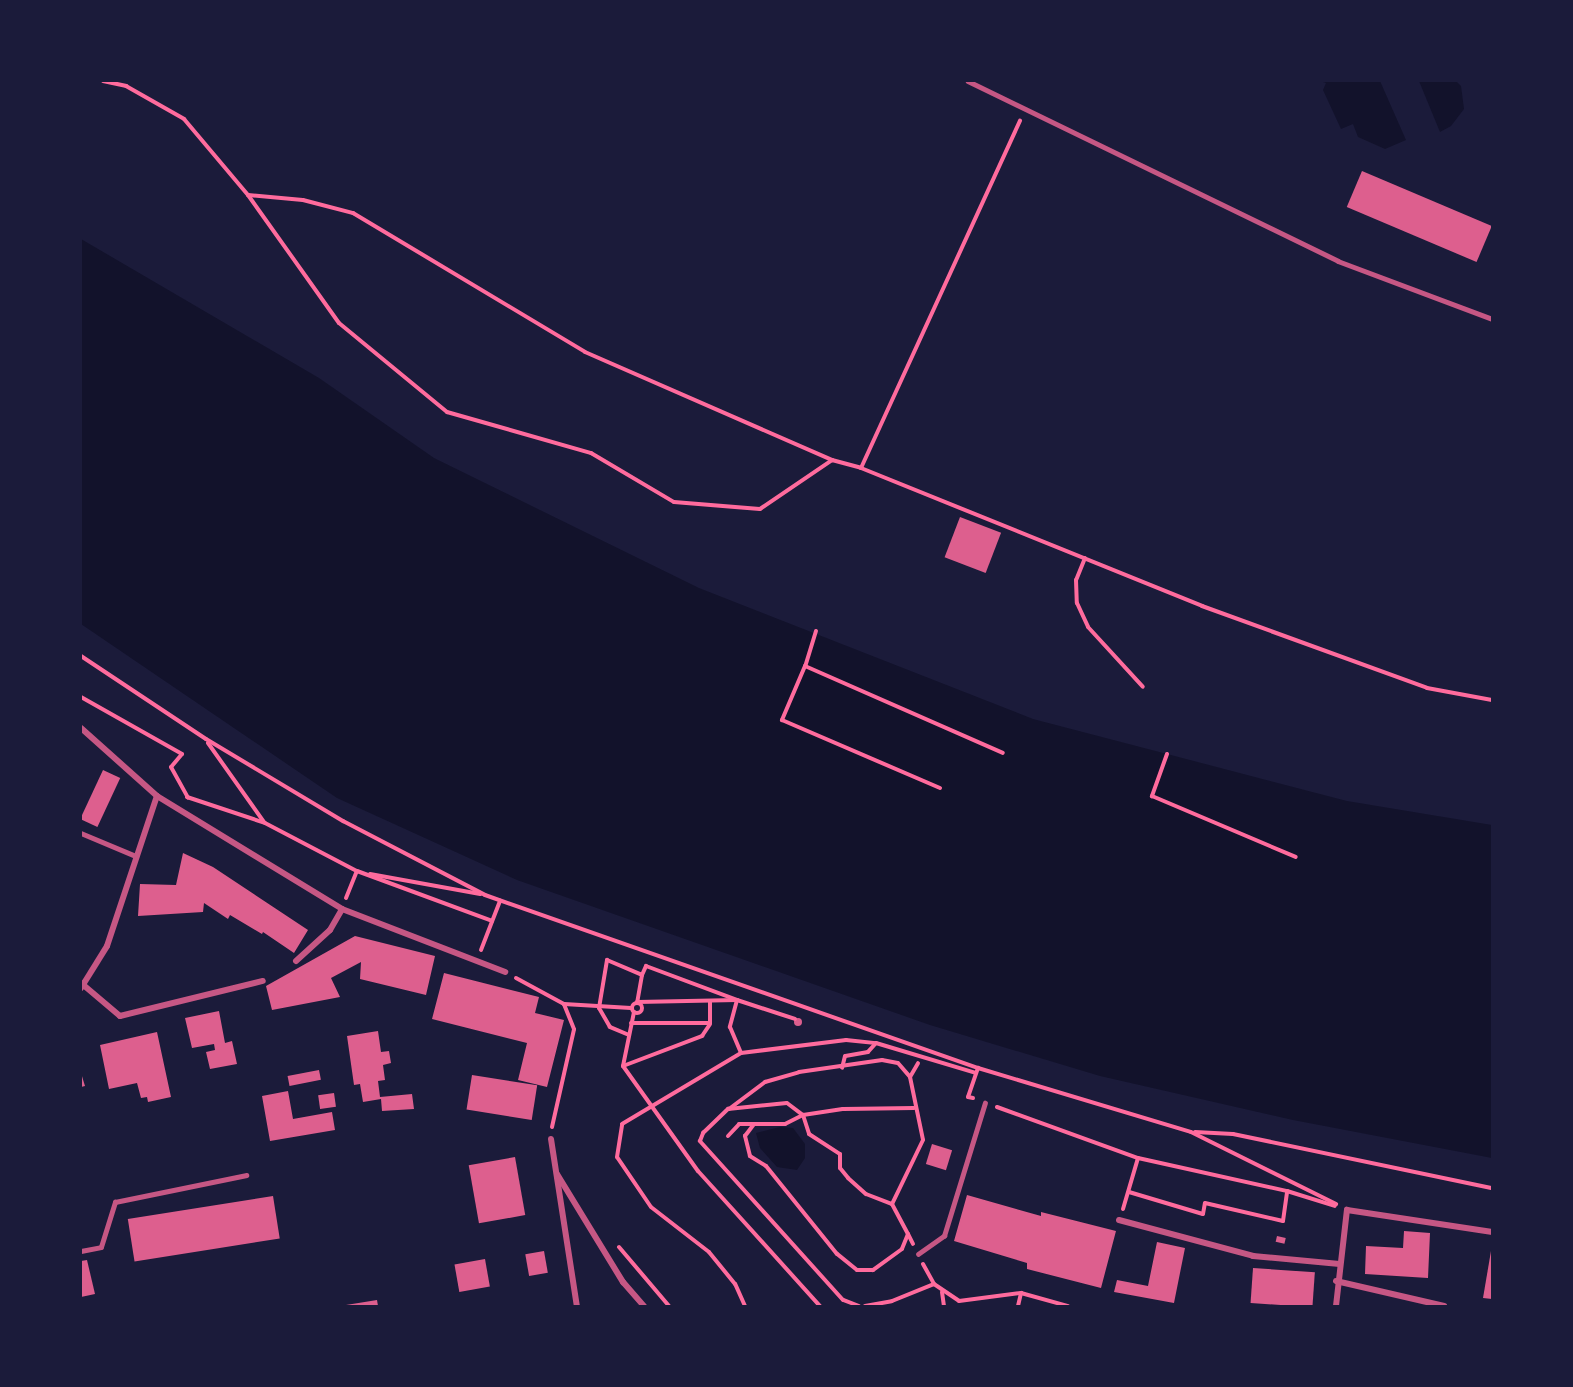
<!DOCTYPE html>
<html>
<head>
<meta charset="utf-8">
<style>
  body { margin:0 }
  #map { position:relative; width:1573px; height:1387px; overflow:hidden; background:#1b1b3a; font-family:Helvetica,sans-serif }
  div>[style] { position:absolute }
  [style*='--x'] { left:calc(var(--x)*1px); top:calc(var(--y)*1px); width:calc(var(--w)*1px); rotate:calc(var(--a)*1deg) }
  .water>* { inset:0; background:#12122b }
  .building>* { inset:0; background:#dd5f8e; transform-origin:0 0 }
  .round { border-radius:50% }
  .path>* { height:4px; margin:-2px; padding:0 2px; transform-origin:2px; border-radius:2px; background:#ff6b9d }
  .path>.ring { margin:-2px; padding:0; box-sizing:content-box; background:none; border:4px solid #ff6b9d; border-radius:50% }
  .service>* { height:4.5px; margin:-2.25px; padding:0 2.25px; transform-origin:2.25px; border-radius:2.25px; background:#c65784 }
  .minor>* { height:6px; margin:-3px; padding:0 3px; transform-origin:3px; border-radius:3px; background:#c65784 }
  span { translate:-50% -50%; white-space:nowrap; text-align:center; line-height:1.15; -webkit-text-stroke:4.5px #1b1b3a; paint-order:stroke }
  .frame { position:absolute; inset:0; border:82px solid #1b1b3a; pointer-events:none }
</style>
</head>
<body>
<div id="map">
  <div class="water">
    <div style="clip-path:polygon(1320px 81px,1380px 81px,1406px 140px,1385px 149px,1358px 137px,1353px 124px,1341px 129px,1323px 90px,1326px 83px)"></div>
    <div style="clip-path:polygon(1419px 81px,1456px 81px,1461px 86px,1464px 109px,1451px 126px,1440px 132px)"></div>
    <div style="clip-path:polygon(81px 239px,319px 378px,434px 458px,699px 588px,1033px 719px,1347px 801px,1492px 825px,1492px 1158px,1293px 1120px,1100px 1076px,930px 1025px,517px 880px,337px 798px,81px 624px)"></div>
    <div style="clip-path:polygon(780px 1127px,793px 1128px,805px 1144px,805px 1158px,797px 1170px,777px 1167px,760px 1148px,756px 1133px)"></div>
  </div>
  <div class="building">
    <div style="left:1362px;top:171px;width:141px;height:39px;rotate:23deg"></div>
    <div style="left:960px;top:517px;width:44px;height:43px;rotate:21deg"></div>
    <div style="left:103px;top:770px;width:19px;height:54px;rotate:25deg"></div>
    <div style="clip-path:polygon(183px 853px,213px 867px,308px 930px,294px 953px,263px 932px,262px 934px,230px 915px,228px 919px,204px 903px,203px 912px,138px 916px,140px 884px,176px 885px)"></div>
    <div style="clip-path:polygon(355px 936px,435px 956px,426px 995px,360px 979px,361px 962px,331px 978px,340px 997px,272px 1010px,266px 986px)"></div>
    <div style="clip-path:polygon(444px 973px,539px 997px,535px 1013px,564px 1020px,547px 1087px,518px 1080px,527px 1043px,432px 1019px)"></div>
    <div style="clip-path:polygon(219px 1011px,225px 1043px,232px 1041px,237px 1064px,210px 1069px,206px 1052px,215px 1050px,214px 1044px,192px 1048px,185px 1018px)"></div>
    <div class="round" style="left:794px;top:1018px;width:8px;height:8px"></div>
    <div style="clip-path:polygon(378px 1031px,381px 1052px,389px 1051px,391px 1063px,383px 1065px,385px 1080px,378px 1081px,380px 1097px,412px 1094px,414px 1109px,382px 1111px,381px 1099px,363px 1102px,360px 1084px,354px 1085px,347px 1036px)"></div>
    <div style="clip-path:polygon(157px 1032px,171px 1097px,148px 1102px,147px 1097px,141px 1098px,137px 1083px,109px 1089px,100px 1045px)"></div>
    <div style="left:319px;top:1070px;width:10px;height:32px;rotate:79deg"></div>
    <div style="clip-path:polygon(81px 1073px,85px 1086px,81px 1087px)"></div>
    <div style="left:472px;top:1075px;width:66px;height:35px;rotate:9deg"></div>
    <div style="clip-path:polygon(288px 1091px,293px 1119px,332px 1112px,335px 1130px,270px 1141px,262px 1096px)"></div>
    <div style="left:334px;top:1093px;width:14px;height:16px;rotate:82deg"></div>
    <div style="left:932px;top:1144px;width:21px;height:21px;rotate:17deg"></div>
    <div style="left:515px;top:1157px;width:59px;height:47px;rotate:80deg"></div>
    <div style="clip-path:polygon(967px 1195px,1041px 1216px,1041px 1212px,1116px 1231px,1101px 1288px,1027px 1269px,1027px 1263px,954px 1241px)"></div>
    <div style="left:273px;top:1196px;width:43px;height:147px;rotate:81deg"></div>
    <div style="clip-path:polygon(1404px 1231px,1430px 1233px,1428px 1278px,1365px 1274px,1366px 1246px,1403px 1248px)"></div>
    <div style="left:1277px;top:1236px;width:9px;height:6px;rotate:13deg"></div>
    <div style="clip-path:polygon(1157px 1242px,1185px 1248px,1174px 1303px,1114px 1292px,1117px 1280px,1148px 1286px)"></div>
    <div style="left:544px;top:1251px;width:22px;height:19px;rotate:80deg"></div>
    <div style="clip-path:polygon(1491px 1251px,1492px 1251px,1492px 1299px,1483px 1298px)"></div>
    <div style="left:485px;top:1259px;width:28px;height:31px;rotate:80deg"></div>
    <div style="clip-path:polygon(87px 1260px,95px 1294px,81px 1297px,81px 1261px)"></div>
    <div style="left:1253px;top:1268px;width:62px;height:35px;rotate:4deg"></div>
    <div style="clip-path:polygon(377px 1300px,378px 1306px,346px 1306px,346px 1305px)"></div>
  </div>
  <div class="path">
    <div style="--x:103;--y:81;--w:24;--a:12"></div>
    <div style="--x:126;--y:86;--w:67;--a:29.6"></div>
    <div style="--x:184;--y:119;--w:99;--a:49.9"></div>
    <div style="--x:248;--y:195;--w:157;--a:54.6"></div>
    <div style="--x:339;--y:323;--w:140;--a:39.5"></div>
    <div style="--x:447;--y:412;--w:150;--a:15.9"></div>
    <div style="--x:591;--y:453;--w:96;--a:30.6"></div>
    <div style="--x:674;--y:502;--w:86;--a:4.7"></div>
    <div style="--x:760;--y:509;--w:87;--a:-34.2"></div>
    <div style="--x:248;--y:195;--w:55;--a:5.2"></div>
    <div style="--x:303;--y:200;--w:52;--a:14.6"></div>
    <div style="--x:353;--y:213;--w:270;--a:30.9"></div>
    <div style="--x:585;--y:352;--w:270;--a:23.6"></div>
    <div style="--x:832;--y:460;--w:30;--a:15"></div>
    <div style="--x:861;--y:468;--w:368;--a:22"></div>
    <div style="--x:1202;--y:606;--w:239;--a:20"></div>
    <div style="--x:1427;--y:688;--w:66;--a:10.5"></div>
    <div style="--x:861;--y:468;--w:382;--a:-65.4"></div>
    <div style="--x:1085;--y:558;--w:24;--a:112"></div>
    <div style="--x:1076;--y:580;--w:23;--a:88"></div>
    <div style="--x:1077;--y:603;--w:26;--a:65"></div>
    <div style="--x:1088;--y:627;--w:81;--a:47.5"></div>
    <div style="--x:816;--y:631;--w:37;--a:107"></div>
    <div style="--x:805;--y:666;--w:216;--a:23.7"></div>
    <div style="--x:81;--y:656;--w:150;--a:33.6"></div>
    <div style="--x:206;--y:739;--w:160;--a:30.9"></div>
    <div style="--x:343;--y:821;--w:160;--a:27.5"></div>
    <div style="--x:485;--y:895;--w:522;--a:19.34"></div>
    <div style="--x:978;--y:1068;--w:222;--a:16.7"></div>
    <div style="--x:1191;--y:1132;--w:162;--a:26.4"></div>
    <div style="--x:805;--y:666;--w:59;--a:113.1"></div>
    <div style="--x:782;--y:720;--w:172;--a:23.3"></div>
    <div style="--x:81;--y:697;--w:116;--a:29.4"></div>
    <div style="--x:182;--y:754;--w:17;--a:130"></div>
    <div style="--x:171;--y:767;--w:35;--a:61"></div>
    <div style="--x:208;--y:743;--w:97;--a:54.7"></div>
    <div style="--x:1167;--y:754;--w:45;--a:109.7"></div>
    <div style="--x:1152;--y:796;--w:156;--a:23"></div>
    <div style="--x:187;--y:797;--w:82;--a:18.4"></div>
    <div style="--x:265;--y:823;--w:104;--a:27.6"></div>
    <div style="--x:357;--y:871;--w:144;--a:20.3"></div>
    <div style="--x:370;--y:874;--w:112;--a:10.3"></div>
    <div style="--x:346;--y:898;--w:29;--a:-68"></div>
    <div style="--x:481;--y:950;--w:53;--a:-68.8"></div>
    <div style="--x:642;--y:975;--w:27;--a:100"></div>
    <div style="--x:637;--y:1002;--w:100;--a:-1.1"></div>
    <div style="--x:737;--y:1000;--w:61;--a:18.1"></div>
    <div style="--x:516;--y:978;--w:55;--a:28.4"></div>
    <div style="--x:564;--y:1004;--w:67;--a:3.4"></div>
    <div class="ring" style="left:632px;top:1003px;width:6px;height:6px"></div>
    <div style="--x:634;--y:1012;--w:55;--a:101.5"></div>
    <div style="--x:623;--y:1066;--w:129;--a:54.5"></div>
    <div style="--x:698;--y:1171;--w:182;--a:47.9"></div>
    <div style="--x:631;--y:1023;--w:79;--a:0"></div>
    <div style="--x:710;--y:1023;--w:22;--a:-90"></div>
    <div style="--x:629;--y:1035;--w:21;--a:-157"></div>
    <div style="--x:610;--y:1027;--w:22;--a:-120"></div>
    <div style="--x:599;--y:1008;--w:49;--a:-80.5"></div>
    <div style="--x:607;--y:960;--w:38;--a:23"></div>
    <div style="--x:642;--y:975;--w:10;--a:-66"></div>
    <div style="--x:646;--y:966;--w:97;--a:20.5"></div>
    <div style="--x:737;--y:1000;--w:28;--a:105"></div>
    <div style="--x:730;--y:1027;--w:28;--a:67"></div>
    <div style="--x:876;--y:1043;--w:104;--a:16.7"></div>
    <div style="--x:623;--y:1066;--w:85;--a:-20.8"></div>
    <div style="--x:702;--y:1036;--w:14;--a:-56"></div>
    <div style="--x:910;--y:1077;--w:16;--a:-60"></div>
    <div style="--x:973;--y:1098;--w:5;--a:-169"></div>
    <div style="--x:968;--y:1097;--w:31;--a:-71"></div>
    <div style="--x:997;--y:1107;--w:150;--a:19.9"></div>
    <div style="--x:1138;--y:1158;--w:153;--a:12.5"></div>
    <div style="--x:1287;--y:1191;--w:50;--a:17.4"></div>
    <div style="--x:729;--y:1109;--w:45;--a:-36.9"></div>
    <div style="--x:765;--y:1082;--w:35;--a:-16"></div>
    <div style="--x:799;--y:1072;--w:84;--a:-8.2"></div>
    <div style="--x:882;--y:1060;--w:16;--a:11"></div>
    <div style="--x:898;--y:1063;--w:18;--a:49"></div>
    <div style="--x:910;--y:1077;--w:64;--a:78.3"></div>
    <div style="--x:923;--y:1140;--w:71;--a:115.8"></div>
    <div style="--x:552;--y:1127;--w:100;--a:-77.3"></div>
    <div style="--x:574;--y:1029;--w:27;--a:-112"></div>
    <div style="--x:1195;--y:1132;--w:38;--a:3"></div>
    <div style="--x:1233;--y:1134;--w:265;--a:11.8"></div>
    <div style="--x:728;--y:1136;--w:16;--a:-47"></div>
    <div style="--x:739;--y:1124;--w:14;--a:0"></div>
    <div style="--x:1129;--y:1192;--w:77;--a:16.6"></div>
    <div style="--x:1203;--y:1214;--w:11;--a:-80"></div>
    <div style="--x:1205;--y:1203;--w:80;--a:13"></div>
    <div style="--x:1283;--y:1221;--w:30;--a:-82"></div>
    <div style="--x:1123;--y:1209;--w:53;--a:-73.6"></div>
    <div style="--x:908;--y:1234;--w:16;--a:112"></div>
    <div style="--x:902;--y:1249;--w:36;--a:144"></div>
    <div style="--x:873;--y:1270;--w:16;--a:180"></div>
    <div style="--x:857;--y:1270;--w:26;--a:-141"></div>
    <div style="--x:837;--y:1254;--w:113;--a:-128.9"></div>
    <div style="--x:766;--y:1166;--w:19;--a:-148"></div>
    <div style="--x:750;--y:1156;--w:21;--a:-104"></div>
    <div style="--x:745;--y:1136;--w:15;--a:-53"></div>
    <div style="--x:754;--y:1124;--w:31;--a:0"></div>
    <div style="--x:785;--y:1124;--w:20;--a:-27"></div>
    <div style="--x:803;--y:1115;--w:20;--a:72"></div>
    <div style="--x:809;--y:1134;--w:37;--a:33"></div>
    <div style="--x:840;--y:1154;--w:14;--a:90"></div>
    <div style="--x:840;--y:1168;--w:13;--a:51"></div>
    <div style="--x:848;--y:1178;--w:24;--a:42"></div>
    <div style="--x:866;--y:1194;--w:28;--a:21"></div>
    <div style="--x:892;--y:1204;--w:34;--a:62"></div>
    <div style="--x:908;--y:1234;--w:11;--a:63"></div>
    <div style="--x:619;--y:1247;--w:77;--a:49.7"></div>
    <div style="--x:923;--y:1264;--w:23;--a:61"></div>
    <div style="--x:934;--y:1284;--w:30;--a:34"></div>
    <div style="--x:959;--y:1301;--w:63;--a:-7.4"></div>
    <div style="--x:1021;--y:1293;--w:49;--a:15.5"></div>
    <div style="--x:942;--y:1292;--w:14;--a:82"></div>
    <div style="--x:745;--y:1306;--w:24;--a:-114"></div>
    <div style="--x:735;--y:1284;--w:41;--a:-129.1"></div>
    <div style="--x:709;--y:1252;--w:73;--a:-142.2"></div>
    <div style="--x:651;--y:1207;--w:60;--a:-124.2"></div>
    <div style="--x:617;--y:1157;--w:33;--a:-81"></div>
    <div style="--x:622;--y:1124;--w:139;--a:-30.8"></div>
    <div style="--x:741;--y:1053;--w:106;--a:-7.1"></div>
    <div style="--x:846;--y:1040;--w:30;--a:6"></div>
    <div style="--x:876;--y:1043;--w:12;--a:132"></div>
    <div style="--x:868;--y:1052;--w:23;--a:170"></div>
    <div style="--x:845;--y:1056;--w:12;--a:104"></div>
    <div style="--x:859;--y:1306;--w:17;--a:-159"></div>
    <div style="--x:843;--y:1300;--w:214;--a:-132"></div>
    <div style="--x:700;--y:1141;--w:9;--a:-69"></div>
    <div style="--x:703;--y:1133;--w:35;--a:-44"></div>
    <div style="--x:728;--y:1109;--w:59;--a:-5.8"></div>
    <div style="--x:787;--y:1103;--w:20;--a:37"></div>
    <div style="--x:803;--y:1115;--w:40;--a:-8.5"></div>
    <div style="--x:843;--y:1109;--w:71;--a:-0.8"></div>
    <div style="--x:865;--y:1306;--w:27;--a:-10"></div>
    <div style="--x:892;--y:1301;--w:45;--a:-22"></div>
    <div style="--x:1018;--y:1306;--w:13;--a:-77"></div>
  </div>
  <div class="service">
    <div style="--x:968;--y:81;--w:411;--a:25.9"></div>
    <div style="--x:1338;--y:261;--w:165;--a:20.6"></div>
    <div style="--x:81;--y:833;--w:60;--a:22.7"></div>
    <div style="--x:81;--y:1251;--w:20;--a:-11"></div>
    <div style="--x:101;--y:1247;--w:47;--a:-72.7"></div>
    <div style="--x:115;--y:1202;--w:134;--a:-11.6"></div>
    <div style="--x:918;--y:1254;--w:32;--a:-35"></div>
    <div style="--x:944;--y:1236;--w:139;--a:-72.9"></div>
  </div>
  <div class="minor">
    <div style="--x:81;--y:728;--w:102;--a:41.8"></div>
    <div style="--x:157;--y:796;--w:217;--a:31.4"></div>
    <div style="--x:342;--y:909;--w:175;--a:21.1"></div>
    <div style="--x:296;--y:961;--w:46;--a:-42.4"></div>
    <div style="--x:330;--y:930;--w:24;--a:-60"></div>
    <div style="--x:81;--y:983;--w:51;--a:40.2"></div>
    <div style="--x:120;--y:1016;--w:147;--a:-13.8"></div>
    <div style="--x:81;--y:988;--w:49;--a:-58.2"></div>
    <div style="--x:107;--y:946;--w:158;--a:-71.6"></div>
    <div style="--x:551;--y:1139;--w:169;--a:81.2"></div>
    <div style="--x:557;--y:1174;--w:127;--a:58.6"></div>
    <div style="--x:623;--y:1282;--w:32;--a:49"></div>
    <div style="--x:1119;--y:1220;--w:139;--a:15"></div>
    <div style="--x:1253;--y:1256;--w:87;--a:5.3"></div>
    <div style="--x:1336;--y:1281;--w:111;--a:13"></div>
    <div style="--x:1336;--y:1306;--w:97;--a:-83.5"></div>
    <div style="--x:1347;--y:1210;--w:147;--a:8.6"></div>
  </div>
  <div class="frame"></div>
</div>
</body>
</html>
